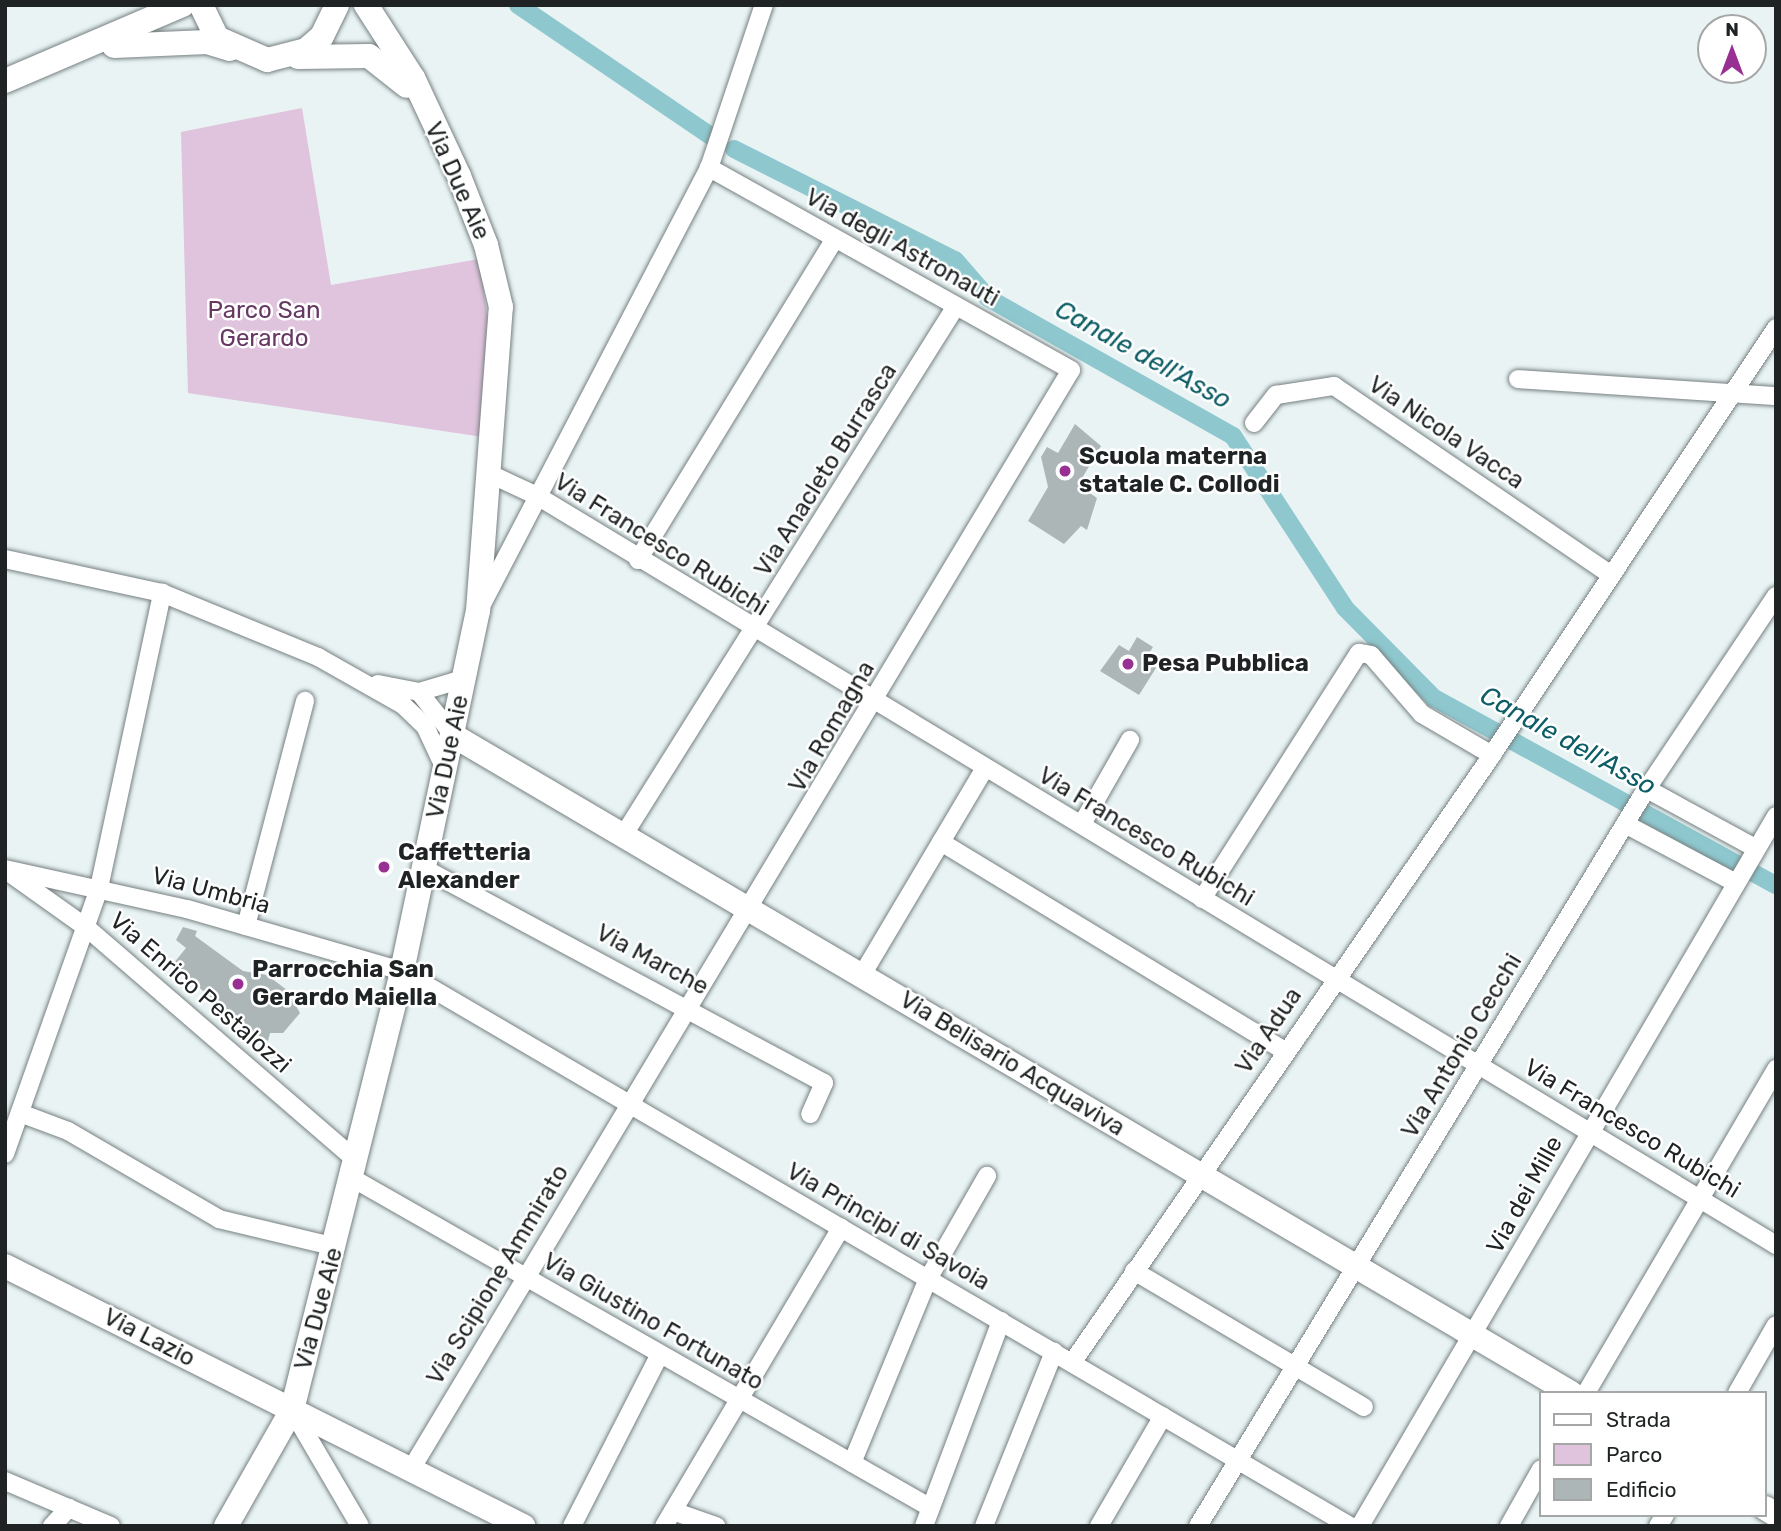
<!DOCTYPE html>
<html>
<head>
<meta charset="utf-8">
<style>
  body { margin:0 }
  #map { position:relative; width:1781px; height:1531px; overflow:hidden; background:#e9f3f4; font-family:Rubik,sans-serif }
  div>[style] { position:absolute }
  [style*='--x'] { left:calc(var(--x)*1px); top:calc(var(--y)*1px); width:calc(var(--w)*1px); rotate:calc(var(--a)*1deg) }
  .green>* { inset:0; background:#e0c3dc }
  .canal>* { height:18px; margin:-9px; padding:0 9px; transform-origin:9px; border-radius:9px; background:#8ec7ce }
  .building>* { inset:0; background:#adb6b7 }
  .roads { filter:drop-shadow(0 0 2px #778081) drop-shadow(0 0 2px #778081) }
  .street>* { height:18px; margin:-9px; padding:0 9px; transform-origin:9px; border-radius:9px; background:#fff }
  .secondary>* { height:24px; margin:-12px; padding:0 12px; transform-origin:12px; border-radius:12px; background:#fff }
  .dots>* { width:19px; height:19px; translate:-50% -50%; box-sizing:border-box; border:4px solid #fff; border-radius:50% }
  span { translate:-50% -50%; white-space:nowrap; text-align:center; line-height:1.15; -webkit-text-stroke:5px #fff; paint-order:stroke }
  .street-label { font-size:24px; color:#1f2323 }
  .park-label { font-size:24px; color:#663862 }
  .poi-label { font-size:24px; color:#1f2323; font-weight:700 }
  .left { translate:0 -50%; text-align:left }
  .water-label { font-size:26px; color:#0c5d65; font-style:italic }
  .frame { position:absolute; inset:0; border:7px solid #1f2323; pointer-events:none }
  .legend { position:absolute; left:1539px; top:1391px; width:228px; height:126px; box-sizing:border-box; background:#fff; border:2px solid #a5a7a7; margin:0; padding:9px 12px; list-style:none; font-size:21px; color:#1f2323 }
  .legend li { display:flex; align-items:center; gap:14px; height:35px }
  .legend b { width:35px; border:2px solid #a5a7a7 }
  .north { position:absolute; left:1697px; top:14px; width:70px; height:70px; box-sizing:border-box; background:#fff; border:2px solid #a5a7a7; border-radius:50%; rotate:0deg; font-size:19px; font-weight:700; line-height:28px; text-align:center; color:#1f2323 }
  .north::after { content:''; display:block; margin:auto; width:24px; height:32px; background:#982f92; clip-path:polygon(50% 0,100% 100%,50% 72%,0 100%) }
</style>
</head>
<body>
<div id="map">
  <div class="green">
    <div style="clip-path:polygon(302px 108px,331px 285px,479px 259px,489px 327px,483px 437px,188px 393px,181px 132px)"></div>
  </div>
  <div class="canal">
    <div style="--x:518;--y:5;--w:237;--a:34.2"></div>
    <div style="--x:734;--y:149;--w:247;--a:26.7"></div>
    <div style="--x:955;--y:260;--w:50;--a:49"></div>
    <div style="--x:988;--y:298;--w:281;--a:29.4"></div>
    <div style="--x:1233;--y:436;--w:205;--a:56.9"></div>
    <div style="--x:1345;--y:608;--w:127;--a:45.3"></div>
    <div style="--x:1434;--y:698;--w:390;--a:28.7"></div>
  </div>
  <div class="building">
    <div style="clip-path:polygon(1075px 424px,1101px 446px,1078px 485px,1097px 498px,1087px 530px,1081px 526px,1064px 544px,1028px 521px,1048px 487px,1041px 457px,1047px 447px,1058px 453px)"></div>
    <div style="clip-path:polygon(1137px 637px,1153px 647px,1145px 660px,1156px 668px,1139px 695px,1100px 671px,1119px 645px,1129px 651px)"></div>
    <div style="clip-path:polygon(183px 927px,197px 931px,195px 936px,243px 971px,267px 975px,287px 990px,300px 1013px,283px 1033px,270px 1033px,268px 1041px,250px 1033px,173px 964px,186px 948px,176px 940px)"></div>
  </div>
  <div class="roads">
    <div class="street">
      <div style="--x:1518;--y:379;--w:259;--a:3.8"></div>
      <div style="--x:1254;--y:423;--w:36;--a:-52"></div>
      <div style="--x:1276;--y:395;--w:59;--a:-8.8"></div>
      <div style="--x:1334;--y:386;--w:334;--a:34.3"></div>
      <div style="--x:490;--y:474;--w:54;--a:25.1"></div>
      <div style="--x:539;--y:497;--w:1446;--a:31.16"></div>
      <div style="--x:5;--y:559;--w:161;--a:12.2"></div>
      <div style="--x:162;--y:593;--w:169;--a:22.3"></div>
      <div style="--x:318;--y:657;--w:98;--a:29.5"></div>
      <div style="--x:403;--y:705;--w:30;--a:44"></div>
      <div style="--x:425;--y:726;--w:50;--a:65"></div>
      <div style="--x:638;--y:560;--w:377;--a:-58.5"></div>
      <div style="--x:482;--y:604;--w:492;--a:-62.5"></div>
      <div style="--x:709;--y:168;--w:172;--a:-71.4"></div>
      <div style="--x:378;--y:684;--w:42;--a:11"></div>
      <div style="--x:419;--y:692;--w:49;--a:-16.6"></div>
      <div style="--x:419;--y:692;--w:56;--a:51.5"></div>
      <div style="--x:1647;--y:789;--w:123;--a:28.6"></div>
      <div style="--x:1082;--y:824;--w:97;--a:-60.3"></div>
      <div style="--x:1625;--y:824;--w:123;--a:28"></div>
      <div style="--x:623;--y:836;--w:626;--a:-57.86"></div>
      <div style="--x:941;--y:842;--w:403;--a:31.3"></div>
      <div style="--x:423;--y:868;--w:455;--a:28.2"></div>
      <div style="--x:824;--y:1083;--w:34;--a:114"></div>
      <div style="--x:5;--y:869;--w:186;--a:12.4"></div>
      <div style="--x:187;--y:909;--w:224;--a:16.1"></div>
      <div style="--x:402;--y:971;--w:1099;--a:30.35"></div>
      <div style="--x:11;--y:874;--w:93;--a:35.4"></div>
      <div style="--x:87;--y:928;--w:355;--a:40.8"></div>
      <div style="--x:1202;--y:899;--w:292;--a:-57.5"></div>
      <div style="--x:1359;--y:653;--w:12;--a:9"></div>
      <div style="--x:1371;--y:655;--w:78;--a:49.2"></div>
      <div style="--x:1422;--y:714;--w:81;--a:30.4"></div>
      <div style="--x:246;--y:926;--w:233;--a:-75.3"></div>
      <div style="--x:862;--y:975;--w:241;--a:-59.3"></div>
      <div style="--x:20;--y:1113;--w:51;--a:20.6"></div>
      <div style="--x:68;--y:1131;--w:175;--a:30.2"></div>
      <div style="--x:219;--y:1219;--w:120;--a:13.5"></div>
      <div style="--x:5;--y:1154;--w:282;--a:-70.5"></div>
      <div style="--x:99;--y:888;--w:302;--a:-77.9"></div>
      <div style="--x:352;--y:1178;--w:666;--a:29.68"></div>
      <div style="--x:1134;--y:1271;--w:267;--a:30.6"></div>
      <div style="--x:1072;--y:1363;--w:739;--a:-55.36"></div>
      <div style="--x:1492;--y:755;--w:513;--a:-56.37"></div>
      <div style="--x:1586;--y:1393;--w:376;--a:-59.6"></div>
      <div style="--x:1737;--y:1393;--w:78;--a:-60.2"></div>
      <div style="--x:292;--y:1410;--w:134;--a:59.6"></div>
      <div style="--x:852;--y:1463;--w:199;--a:-67.6"></div>
      <div style="--x:928;--y:1279;--w:119;--a:-60.2"></div>
      <div style="--x:410;--y:1471;--w:1284;--a:-59.02"></div>
      <div style="--x:1071;--y:370;--w:415;--a:-150.8"></div>
      <div style="--x:5;--y:1481;--w:115;--a:23"></div>
      <div style="--x:673;--y:1511;--w:46;--a:19.2"></div>
      <div style="--x:52;--y:1526;--w:25;--a:-47"></div>
      <div style="--x:572;--y:1526;--w:193;--a:-62.9"></div>
      <div style="--x:664;--y:1526;--w:347;--a:-59.3"></div>
      <div style="--x:924;--y:1526;--w:219;--a:-69.4"></div>
      <div style="--x:984;--y:1526;--w:188;--a:-68.1"></div>
      <div style="--x:1099;--y:1526;--w:127;--a:-59.8"></div>
      <div style="--x:1198;--y:1526;--w:854;--a:-58.69"></div>
      <div style="--x:1642;--y:796;--w:241;--a:-56.2"></div>
      <div style="--x:1360;--y:1526;--w:823;--a:-59.63"></div>
      <div style="--x:1509;--y:1526;--w:65;--a:-60.7"></div>
      <div style="--x:1658;--y:1526;--w:13;--a:-58"></div>
    </div>
    <div class="secondary">
      <div style="--x:201;--y:5;--w:37;--a:64"></div>
      <div style="--x:217;--y:38;--w:55;--a:23.7"></div>
      <div style="--x:267;--y:60;--w:40;--a:-14.4"></div>
      <div style="--x:306;--y:50;--w:21;--a:-41"></div>
      <div style="--x:322;--y:36;--w:34;--a:-64"></div>
      <div style="--x:114;--y:46;--w:93;--a:-2.5"></div>
      <div style="--x:207;--y:42;--w:24;--a:17"></div>
      <div style="--x:298;--y:57;--w:71;--a:-0.8"></div>
      <div style="--x:369;--y:56;--w:48;--a:38.3"></div>
      <div style="--x:5;--y:81;--w:193;--a:-23.2"></div>
      <div style="--x:454;--y:736;--w:1296;--a:30.46"></div>
      <div style="--x:5;--y:1266;--w:580;--a:26.65"></div>
      <div style="--x:1765;--y:1508;--w:13;--a:32"></div>
      <div style="--x:226;--y:1526;--w:133;--a:-60.4"></div>
      <div style="--x:292;--y:1410;--w:453;--a:-75.9"></div>
      <div style="--x:402;--y:971;--w:368;--a:-78.1"></div>
      <div style="--x:478;--y:611;--w:305;--a:-85.7"></div>
      <div style="--x:501;--y:307;--w:64;--a:-103.6"></div>
      <div style="--x:486;--y:245;--w:74;--a:-111.4"></div>
      <div style="--x:459;--y:176;--w:108;--a:-115.1"></div>
      <div style="--x:413;--y:78;--w:87;--a:-122.8"></div>
    </div>
  </div>
  <div class="dots">
    <div style="left:1065px;top:471px;background:#982f92"></div>
    <div style="left:1128px;top:664px;background:#982f92"></div>
    <div style="left:384px;top:867px;background:#982f92"></div>
    <div style="left:238px;top:984px;background:#982f92"></div>
  </div>
  <div class="street-label">
    <span style="left:457px;top:181px;rotate:66deg">Via Due Aie</span>
    <span style="left:902px;top:248px;rotate:29deg">Via degli Astronauti</span>
    <span style="left:1446px;top:433px;rotate:34deg">Via Nicola Vacca</span>
    <span style="left:826px;top:470px;rotate:-58deg">Via Anacleto Burrasca</span>
    <span style="left:661px;top:545px;rotate:32deg">Via Francesco Rubichi</span>
    <span style="left:832px;top:727px;rotate:-60deg">Via Romagna</span>
    <span style="left:448px;top:757px;rotate:-78deg">Via Due Aie</span>
    <span style="left:1146px;top:837px;rotate:31deg">Via Francesco Rubichi</span>
    <span style="left:211px;top:891px;rotate:15deg">Via Umbria</span>
    <span style="left:652px;top:960px;rotate:28deg">Via Marche</span>
    <span style="left:200px;top:993px;rotate:41deg">Via Enrico Pestalozzi</span>
    <span style="left:1269px;top:1031px;rotate:-56deg">Via Adua</span>
    <span style="left:1462px;top:1046px;rotate:-59deg">Via Antonio Cecchi</span>
    <span style="left:1012px;top:1064px;rotate:31deg">Via Belisario Acquaviva</span>
    <span style="left:1632px;top:1129px;rotate:31deg">Via Francesco Rubichi</span>
    <span style="left:1525px;top:1195px;rotate:-61deg">Via dei Mille</span>
    <span style="left:888px;top:1227px;rotate:30deg">Via Principi di Savoia</span>
    <span style="left:498px;top:1275px;rotate:-59deg">Via Scipione Ammirato</span>
    <span style="left:319px;top:1309px;rotate:-75deg">Via Due Aie</span>
    <span style="left:653px;top:1322px;rotate:30deg">Via Giustino Fortunato</span>
    <span style="left:149px;top:1338px;rotate:27deg">Via Lazio</span>
  </div>
  <div class="park-label">
    <span style="left:264px;top:325px">Parco San<br>Gerardo</span>
  </div>
  <div class="poi-label">
    <span class="left" style="left:1079px;top:471px">Scuola materna<br>statale C. Collodi</span>
    <span class="left" style="left:1142px;top:664px">Pesa Pubblica</span>
    <span class="left" style="left:398px;top:867px">Caffetteria<br>Alexander</span>
    <span class="left" style="left:252px;top:984px">Parrocchia San<br>Gerardo Maiella</span>
  </div>
  <div class="water-label">
    <span style="left:1143px;top:355px;rotate:29deg">Canale dell'Asso</span>
    <span style="left:1568px;top:741px;rotate:29deg">Canale dell'Asso</span>
  </div>
  <div class="frame"></div>
  <ul class="legend">
  <li><b style="height:9px;background:#fff"></b>Strada</li>
  <li><b style="height:19px;background:#e0c3dc"></b>Parco</li>
  <li><b style="height:19px;background:#adb6b7"></b>Edificio</li>
  </ul>
  <div class="north">N</div>
</div>
</body>
</html>
